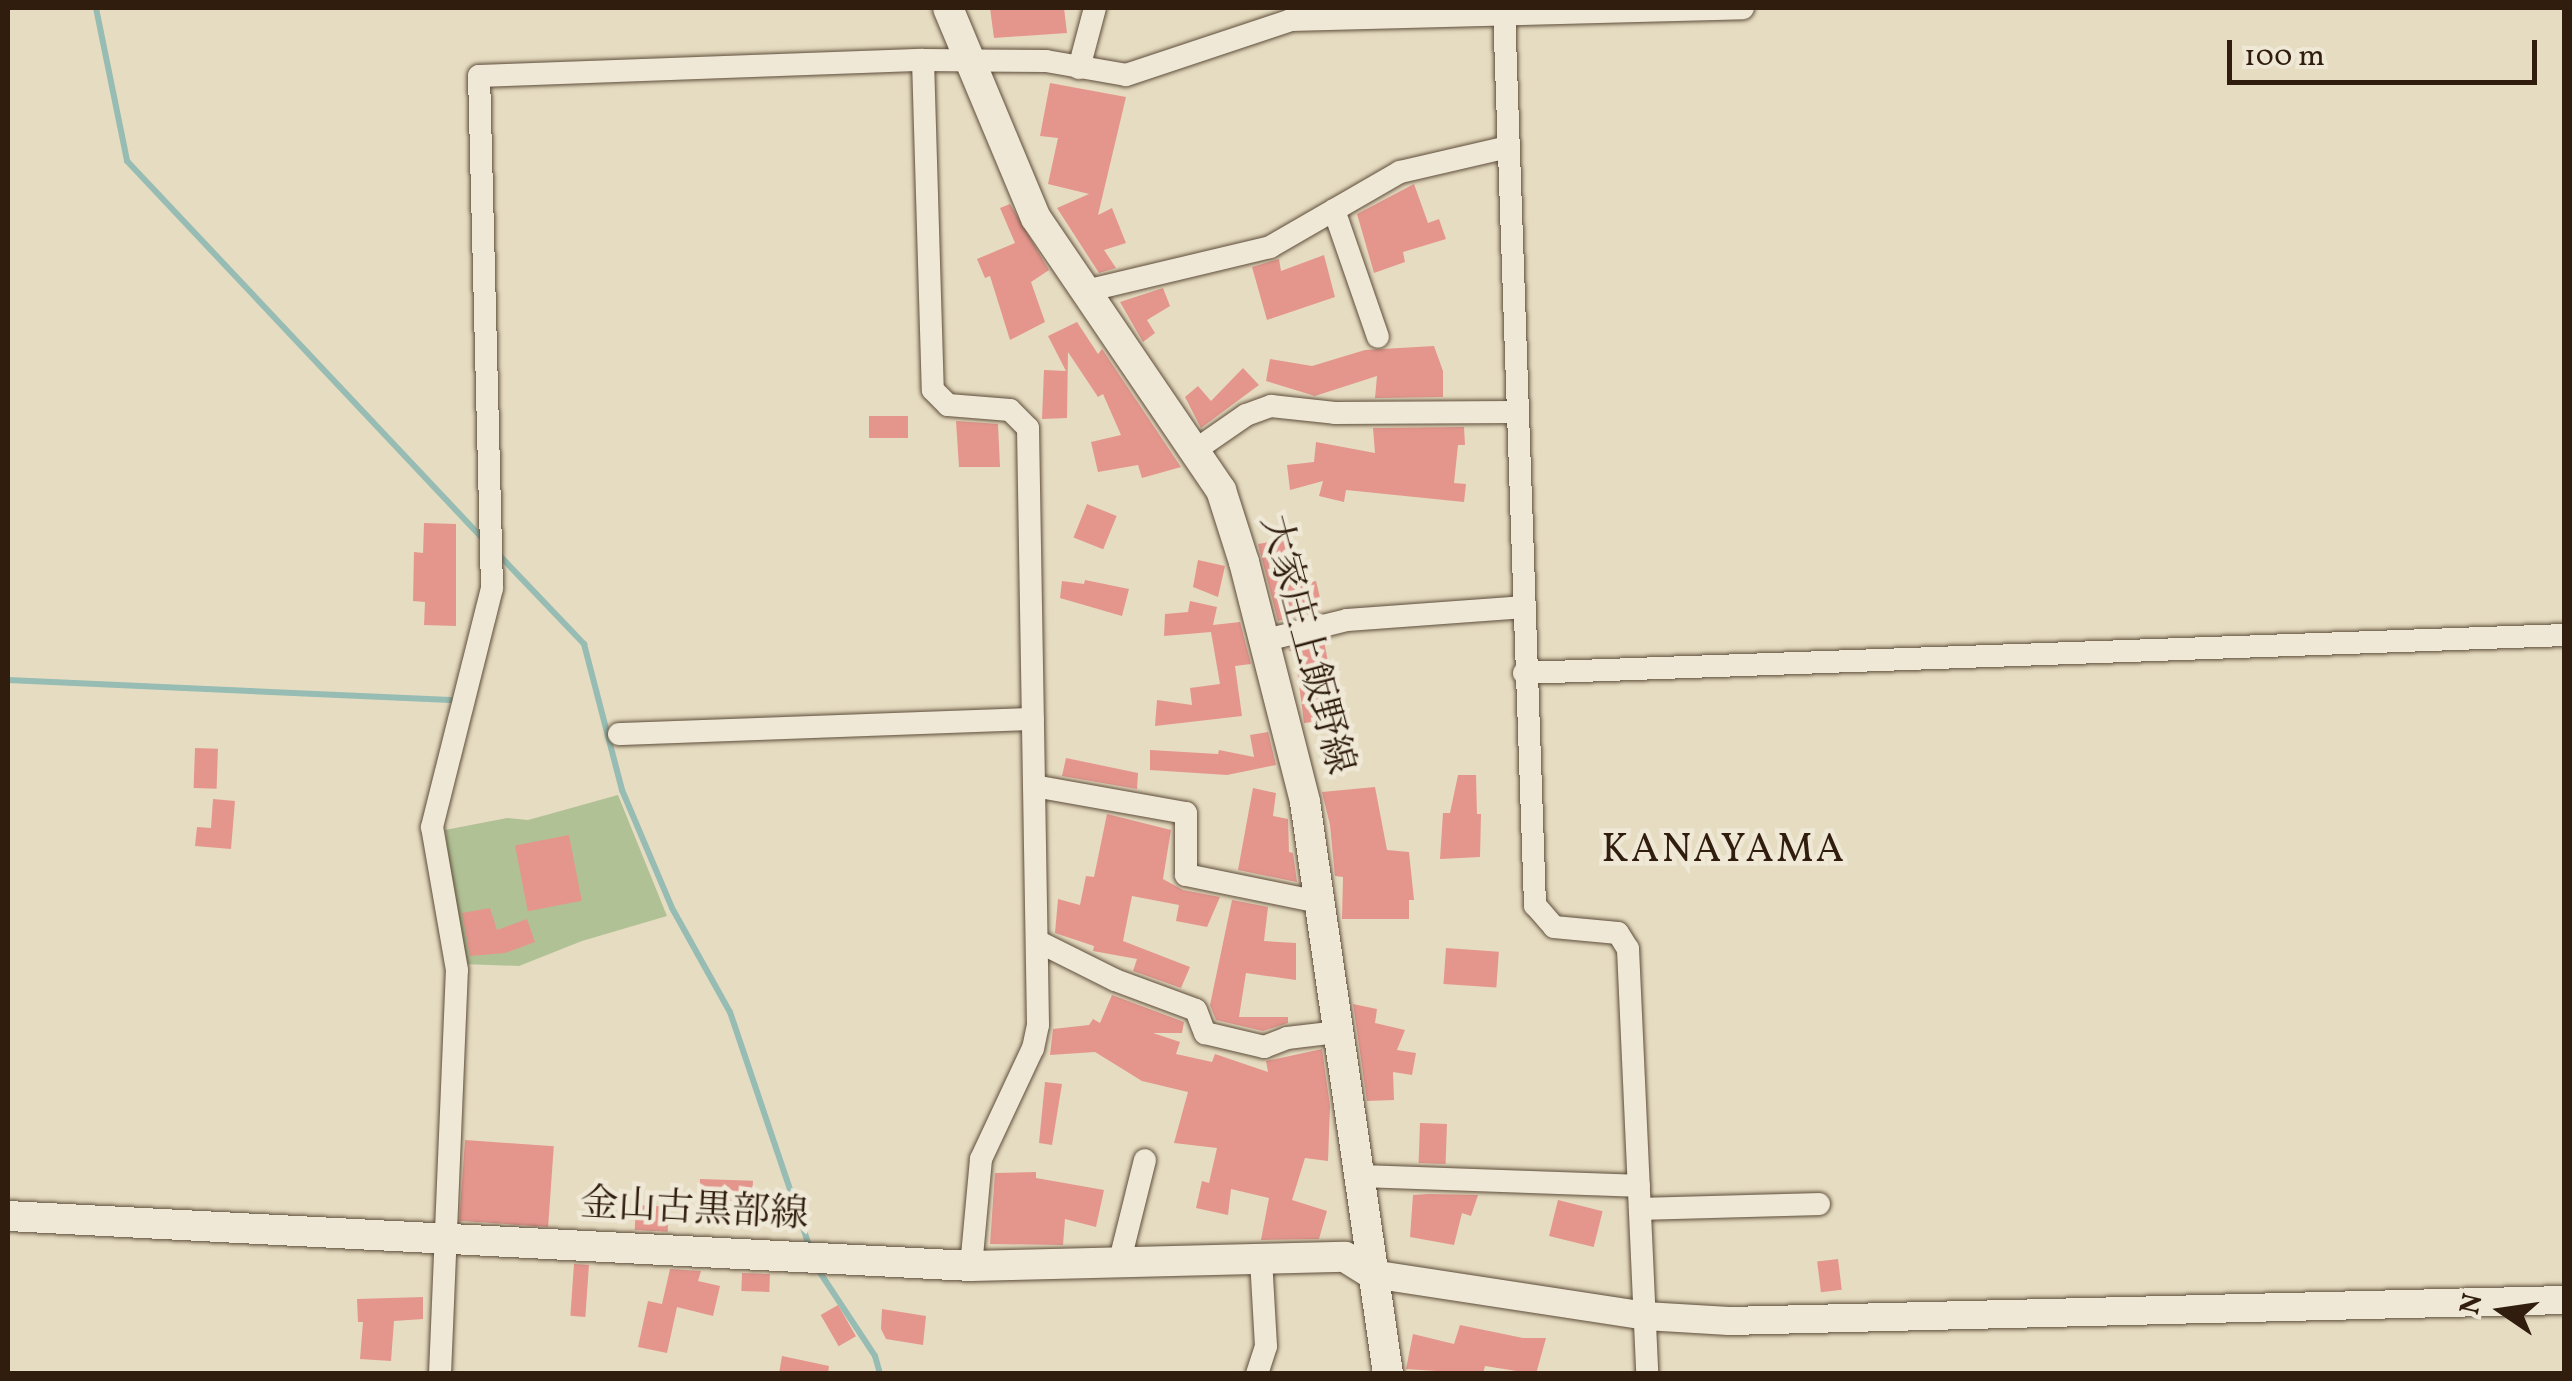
<!DOCTYPE html>
<html>
<head>
<meta charset="utf-8">
<style>
  body { margin:0 }
  #map { position:relative; width:2572px; height:1381px; overflow:hidden; background:#e6dcc1; font-family:Vollkorn,"Noto Serif JP",serif }
  div>[style] { position:absolute }
  [style*='--x'] { left:calc(var(--x)*1px); top:calc(var(--y)*1px); width:calc(var(--w)*1px); rotate:calc(var(--a)*1deg) }
  .green>* { inset:0; background:#b1c196 }
  .stream>* { height:6px; margin:-3px; padding:0 3px; transform-origin:3px; border-radius:3px; background:#96bcb3 }
  .building>* { inset:0; background:#e4968d; transform-origin:0 0 }
  .roads { filter:drop-shadow(0 0 2px #5e4d3a) drop-shadow(0 0 2px #5e4d3a) }
  .minor>* { height:22px; margin:-11px; padding:0 11px; transform-origin:11px; border-radius:11px; background:#efe8d7 }
  .tertiary>* { height:28px; margin:-14px; padding:0 14px; transform-origin:14px; border-radius:14px; background:#efe8d7 }
  .secondary>* { height:30px; margin:-15px; padding:0 15px; transform-origin:15px; border-radius:15px; background:#efe8d7 }
  span { translate:-50% -50%; white-space:nowrap; text-align:center; line-height:1.15; -webkit-text-stroke:9px #efe8d7; paint-order:stroke }
  .street-label { font-size:38px; color:#301d0d }
  .neighbourhood-label { font-size:40px; color:#301d0d; letter-spacing:2.5px }
  .frame { position:absolute; inset:0; border:10px solid #301d0d; pointer-events:none }
  .north { position:absolute; left:2452px; top:1261px; width:100px; height:100px; -webkit-text-stroke:8px #efe8d7; paint-order:stroke; rotate:283deg; font-size:28px; font-weight:700; line-height:40px; text-align:center; color:#301d0d }
  .north::after { content:''; display:block; margin:auto; width:35px; height:45px; background:#301d0d; clip-path:polygon(50% 0,100% 100%,50% 72%,0 100%) }
  .scale { position:absolute; left:2227px; top:40px; width:310px; height:45px; box-sizing:border-box; border:5px solid #301d0d; border-top:0; padding-left:12px; font-size:30px; line-height:35px; white-space:nowrap; color:#301d0d; -webkit-text-stroke:8px #efe8d7; paint-order:stroke }
</style>
</head>
<body>
<div id="map">
  <div class="green">
    <div style="clip-path:polygon(618px 795px,667px 916px,582px 941px,519px 966px,463px 964px,445px 830px,507px 818px,528px 820px)"></div>
  </div>
  <div class="stream">
    <div style="--x:96;--y:8;--w:156;--a:78.5"></div>
    <div style="--x:127;--y:161;--w:521;--a:46.71"></div>
    <div style="--x:500;--y:556;--w:122;--a:46.3"></div>
    <div style="--x:584;--y:644;--w:151;--a:75.4"></div>
    <div style="--x:622;--y:790;--w:128;--a:67"></div>
    <div style="--x:672;--y:908;--w:119;--a:60.9"></div>
    <div style="--x:730;--y:1012;--w:247;--a:71.3"></div>
    <div style="--x:8;--y:680;--w:443;--a:2.6"></div>
    <div style="--x:817;--y:1268;--w:105;--a:56.6"></div>
    <div style="--x:875;--y:1356;--w:19;--a:74"></div>
  </div>
  <div class="building">
    <div style="clip-path:polygon(990px 8px,1064px 8px,1067px 33px,994px 38px)"></div>
    <div style="clip-path:polygon(1050px 83px,1126px 97px,1098px 215px,1112px 208px,1126px 243px,1104px 250px,1116px 268px,1099px 273px,1057px 208px,1089px 194px,1048px 184px,1058px 138px,1040px 136px)"></div>
    <div style="clip-path:polygon(1414px 184px,1428px 223px,1439px 219px,1446px 239px,1403px 252px,1405px 262px,1374px 273px,1357px 214px)"></div>
    <div style="clip-path:polygon(1010px 204px,1049px 270px,1031px 282px,1045px 322px,1010px 340px,990px 276px,985px 278px,977px 259px,1015px 243px,1000px 208px)"></div>
    <div style="clip-path:polygon(1324px 255px,1335px 297px,1267px 320px,1252px 267px,1279px 259px,1281px 271px)"></div>
    <div style="clip-path:polygon(1163px 288px,1170px 306px,1147px 320px,1155px 333px,1143px 342px,1120px 302px)"></div>
    <div style="clip-path:polygon(1077px 322px,1098px 354px,1102px 349px,1181px 467px,1142px 478px,1138px 465px,1098px 472px,1091px 442px,1121px 435px,1103px 394px,1098px 397px,1068px 352px,1067px 418px,1042px 419px,1044px 370px,1066px 371px,1048px 336px)"></div>
    <div style="clip-path:polygon(1434px 346px,1443px 371px,1443px 397px,1375px 398px,1377px 376px,1315px 396px,1266px 381px,1270px 359px,1312px 366px,1365px 350px)"></div>
    <div style="clip-path:polygon(1243px 368px,1259px 385px,1201px 428px,1185px 397px,1198px 386px,1211px 401px)"></div>
    <div style="left:869px;top:416px;width:39px;height:22px"></div>
    <div style="clip-path:polygon(956px 421px,998px 424px,1000px 467px,959px 467px)"></div>
    <div style="clip-path:polygon(1464px 427px,1465px 445px,1458px 445px,1454px 483px,1466px 484px,1464px 502px,1346px 490px,1344px 502px,1319px 496px,1323px 481px,1290px 490px,1287px 465px,1314px 462px,1316px 442px,1375px 453px,1373px 428px)"></div>
    <div style="left:1087px;top:504px;width:32px;height:36px;rotate:22deg"></div>
    <div style="clip-path:polygon(424px 523px,456px 524px,456px 626px,424px 625px,425px 602px,413px 601px,414px 552px,423px 553px)"></div>
    <div style="clip-path:polygon(1287px 539px,1302px 584px,1316px 581px,1323px 610px,1278px 621px,1258px 544px)"></div>
    <div style="clip-path:polygon(1198px 560px,1225px 566px,1218px 597px,1193px 587px)"></div>
    <div style="clip-path:polygon(1085px 580px,1129px 589px,1122px 616px,1060px 598px,1062px 581px,1084px 584px)"></div>
    <div style="clip-path:polygon(1190px 601px,1217px 607px,1213px 625px,1240px 622px,1251px 664px,1235px 666px,1242px 716px,1155px 726px,1157px 700px,1192px 705px,1190px 688px,1220px 684px,1211px 632px,1164px 636px,1165px 614px,1188px 612px)"></div>
    <div style="clip-path:polygon(1324px 641px,1339px 719px,1304px 723px,1295px 653px,1288px 650px)"></div>
    <div style="clip-path:polygon(1268px 732px,1276px 765px,1227px 775px,1150px 770px,1150px 750px,1218px 754px,1219px 750px,1254px 757px,1250px 735px)"></div>
    <div style="left:195px;top:748px;width:23px;height:40px;rotate:2deg"></div>
    <div style="clip-path:polygon(1066px 758px,1138px 773px,1137px 789px,1062px 776px)"></div>
    <div style="clip-path:polygon(1458px 775px,1476px 775px,1477px 814px,1481px 814px,1480px 857px,1440px 859px,1443px 813px,1450px 813px)"></div>
    <div style="clip-path:polygon(1375px 787px,1387px 850px,1409px 852px,1414px 900px,1409px 900px,1409px 919px,1342px 919px,1343px 877px,1335px 876px,1330px 825px,1322px 792px)"></div>
    <div style="clip-path:polygon(1253px 788px,1276px 793px,1273px 816px,1288px 819px,1289px 852px,1293px 853px,1297px 882px,1238px 870px)"></div>
    <div style="clip-path:polygon(213px 799px,235px 801px,231px 849px,195px 846px,197px 827px,211px 828px)"></div>
    <div style="clip-path:polygon(1107px 814px,1171px 830px,1163px 879px,1183px 890px,1220px 897px,1207px 927px,1176px 921px,1179px 905px,1132px 896px,1123px 941px,1190px 967px,1181px 988px,1133px 971px,1137px 959px,1093px 951px,1094px 946px,1055px 933px,1058px 899px,1080px 905px,1086px 876px,1094px 877px)"></div>
    <div style="left:569px;top:835px;width:67px;height:55px;rotate:79deg"></div>
    <div style="clip-path:polygon(1232px 900px,1268px 907px,1264px 941px,1296px 943px,1296px 980px,1246px 973px,1239px 1017px,1288px 1017px,1288px 1023px,1263px 1031px,1216px 1020px,1210px 1005px)"></div>
    <div style="clip-path:polygon(490px 908px,497px 930px,527px 919px,535px 942px,505px 953px,470px 956px,462px 913px)"></div>
    <div style="left:1446px;top:948px;width:53px;height:36px;rotate:4deg"></div>
    <div style="clip-path:polygon(1112px 995px,1184px 1022px,1182px 1033px,1153px 1033px,1180px 1042px,1176px 1054px,1212px 1062px,1215px 1054px,1268px 1072px,1266px 1061px,1322px 1049px,1330px 1106px,1328px 1161px,1305px 1158px,1292px 1200px,1327px 1211px,1319px 1239px,1261px 1240px,1269px 1198px,1231px 1189px,1228px 1215px,1196px 1208px,1202px 1181px,1209px 1183px,1217px 1148px,1174px 1143px,1188px 1092px,1142px 1081px,1095px 1052px,1050px 1055px,1053px 1029px,1089px 1025px,1093px 1019px,1100px 1023px)"></div>
    <div style="clip-path:polygon(1353px 1004px,1377px 1009px,1375px 1023px,1405px 1030px,1397px 1050px,1416px 1053px,1412px 1075px,1393px 1072px,1394px 1100px,1367px 1101px)"></div>
    <div style="clip-path:polygon(1045px 1082px,1062px 1084px,1052px 1145px,1039px 1143px)"></div>
    <div style="left:1420px;top:1123px;width:27px;height:40px;rotate:2deg"></div>
    <div style="left:465px;top:1140px;width:89px;height:81px;rotate:4deg"></div>
    <div style="clip-path:polygon(1036px 1172px,1036px 1178px,1104px 1190px,1096px 1227px,1065px 1219px,1063px 1245px,990px 1244px,995px 1173px)"></div>
    <div style="left:700px;top:1179px;width:53px;height:39px;rotate:2deg"></div>
    <div style="clip-path:polygon(1413px 1195px,1428px 1194px,1478px 1195px,1471px 1216px,1462px 1213px,1454px 1245px,1410px 1237px)"></div>
    <div style="left:1558px;top:1200px;width:46px;height:37px;rotate:14deg"></div>
    <div style="left:636px;top:1205px;width:33px;height:25px;rotate:3deg"></div>
    <div style="left:1838px;top:1259px;width:31px;height:21px;rotate:83deg"></div>
    <div style="left:574px;top:1264px;width:15px;height:52px;rotate:4deg"></div>
    <div style="clip-path:polygon(670px 1269px,701px 1271px,698px 1281px,720px 1286px,713px 1316px,677px 1307px,667px 1353px,638px 1347px,648px 1301px,662px 1304px)"></div>
    <div style="left:742px;top:1273px;width:28px;height:18px;rotate:2deg"></div>
    <div style="clip-path:polygon(423px 1297px,423px 1319px,394px 1321px,391px 1361px,360px 1359px,363px 1322px,358px 1322px,357px 1299px)"></div>
    <div style="left:838px;top:1305px;width:36px;height:20px;rotate:60deg"></div>
    <div style="clip-path:polygon(882px 1309px,926px 1316px,923px 1345px,886px 1339px,881px 1329px)"></div>
    <div style="clip-path:polygon(1460px 1325px,1523px 1338px,1546px 1338px,1536px 1374px,1485px 1366px,1483px 1374px,1406px 1369px,1413px 1334px,1454px 1344px)"></div>
    <div style="clip-path:polygon(782px 1356px,829px 1366px,828px 1374px,779px 1374px)"></div>
  </div>
  <div class="roads">
    <div class="minor">
      <div style="--x:1504;--y:8;--w:898;--a:88.02"></div>
      <div style="--x:1535;--y:905;--w:29;--a:49"></div>
      <div style="--x:1554;--y:927;--w:64;--a:5.4"></div>
      <div style="--x:1618;--y:933;--w:19;--a:58"></div>
      <div style="--x:1628;--y:949;--w:425;--a:87.4"></div>
      <div style="--x:923;--y:60;--w:330;--a:88.3"></div>
      <div style="--x:933;--y:390;--w:21;--a:45"></div>
      <div style="--x:948;--y:405;--w:62;--a:4.6"></div>
      <div style="--x:1010;--y:410;--w:25;--a:45"></div>
      <div style="--x:1028;--y:428;--w:597;--a:89.04"></div>
      <div style="--x:1038;--y:1025;--w:24;--a:102"></div>
      <div style="--x:1033;--y:1048;--w:123;--a:115.1"></div>
      <div style="--x:981;--y:1159;--w:107;--a:95.3"></div>
      <div style="--x:1079;--y:68;--w:62;--a:-75.1"></div>
      <div style="--x:1334;--y:210;--w:134;--a:70.9"></div>
      <div style="--x:1086;--y:291;--w:189;--a:-13.4"></div>
      <div style="--x:1270;--y:247;--w:150;--a:-30"></div>
      <div style="--x:1400;--y:172;--w:111;--a:-13"></div>
      <div style="--x:1194;--y:451;--w:63;--a:-34.7"></div>
      <div style="--x:1246;--y:415;--w:27;--a:-20"></div>
      <div style="--x:1271;--y:406;--w:64;--a:6.2"></div>
      <div style="--x:1335;--y:413;--w:181;--a:-0.3"></div>
      <div style="--x:1266;--y:640;--w:83;--a:-13.9"></div>
      <div style="--x:1347;--y:620;--w:175;--a:-4.2"></div>
      <div style="--x:1524;--y:673;--w:1041;--a:-2.09"></div>
      <div style="--x:619;--y:734;--w:414;--a:-2.1"></div>
      <div style="--x:1034;--y:786;--w:154;--a:10.1"></div>
      <div style="--x:1186;--y:813;--w:62;--a:90"></div>
      <div style="--x:1186;--y:875;--w:136;--a:11.5"></div>
      <div style="--x:1037;--y:941;--w:87;--a:26.6"></div>
      <div style="--x:1115;--y:980;--w:86;--a:20.3"></div>
      <div style="--x:1196;--y:1010;--w:25;--a:69"></div>
      <div style="--x:1205;--y:1033;--w:61;--a:13.3"></div>
      <div style="--x:1264;--y:1047;--w:25;--a:-21"></div>
      <div style="--x:1287;--y:1038;--w:50;--a:-6.8"></div>
      <div style="--x:1358;--y:1176;--w:281;--a:2"></div>
      <div style="--x:1640;--y:1209;--w:179;--a:-1.6"></div>
      <div style="--x:1119;--y:1264;--w:107;--a:-76"></div>
      <div style="--x:440;--y:1374;--w:404;--a:-87.6"></div>
      <div style="--x:457;--y:970;--w:145;--a:-99.9"></div>
      <div style="--x:432;--y:827;--w:246;--a:-75.9"></div>
      <div style="--x:492;--y:588;--w:512;--a:-91.45"></div>
      <div style="--x:479;--y:76;--w:444;--a:-2.1"></div>
      <div style="--x:923;--y:60;--w:123;--a:0.5"></div>
      <div style="--x:1046;--y:61;--w:81;--a:9.9"></div>
      <div style="--x:1126;--y:75;--w:174;--a:-18.4"></div>
      <div style="--x:1291;--y:20;--w:452;--a:-1.5"></div>
      <div style="--x:1257;--y:1374;--w:29;--a:-72"></div>
      <div style="--x:1266;--y:1346;--w:86;--a:-93.3"></div>
    </div>
    <div class="tertiary">
      <div style="--x:1372;--y:1274;--w:276;--a:8.7"></div>
      <div style="--x:1645;--y:1316;--w:84;--a:3.4"></div>
      <div style="--x:1729;--y:1321;--w:835;--a:-1.44"></div>
    </div>
    <div class="secondary">
      <div style="--x:948;--y:8;--w:228;--a:67.3"></div>
      <div style="--x:1036;--y:218;--w:329;--a:55.8"></div>
      <div style="--x:1221;--y:490;--w:76;--a:72.3"></div>
      <div style="--x:1244;--y:562;--w:248;--a:75.7"></div>
      <div style="--x:1305;--y:802;--w:578;--a:81.74"></div>
      <div style="--x:8;--y:1216;--w:964;--a:2.97"></div>
      <div style="--x:971;--y:1266;--w:374;--a:-1.4"></div>
      <div style="--x:1345;--y:1257;--w:32;--a:32"></div>
    </div>
  </div>
  <div class="street-label">
    <span style="left:1305px;top:645px;rotate:75deg">大家庄上飯野線</span>
    <span style="left:694px;top:1211px;rotate:3deg">金山古黒部線</span>
  </div>
  <div class="neighbourhood-label">
    <span style="left:1724px;top:851px">KANAYAMA</span>
  </div>
  <div class="frame"></div>
  <div class="north">N</div>
  <div class="scale">100 m</div>
</div>
</body>
</html>
